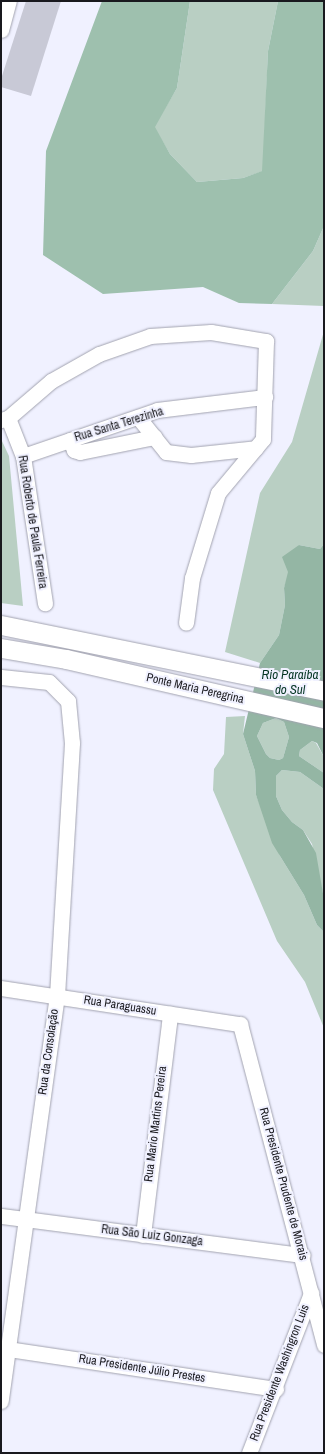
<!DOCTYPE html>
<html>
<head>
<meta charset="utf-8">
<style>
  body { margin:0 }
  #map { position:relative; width:325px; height:1454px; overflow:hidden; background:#f0f1ff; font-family:"Archivo Narrow",sans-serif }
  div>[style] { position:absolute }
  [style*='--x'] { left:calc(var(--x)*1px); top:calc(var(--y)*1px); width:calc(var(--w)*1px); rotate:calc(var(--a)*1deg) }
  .green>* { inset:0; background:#b9cfc3 }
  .forest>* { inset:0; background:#9ec0ae }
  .water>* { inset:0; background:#94b6a4 }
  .building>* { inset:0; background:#c8c9d6 }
  .roads { filter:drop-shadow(0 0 1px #a2a3b0) drop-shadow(0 0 1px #a2a3b0) }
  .minor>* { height:15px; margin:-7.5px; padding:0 7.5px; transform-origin:7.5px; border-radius:7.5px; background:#fff }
  .major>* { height:19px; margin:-9.5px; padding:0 9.5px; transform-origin:9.5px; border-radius:9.5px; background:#fff }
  span { translate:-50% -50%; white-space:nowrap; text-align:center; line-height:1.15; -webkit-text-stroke:4px #f0f1ff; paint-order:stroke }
  .street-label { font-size:12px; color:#19191e }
  .water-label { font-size:13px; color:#053523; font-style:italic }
  .frame { position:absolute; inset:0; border:2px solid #19191e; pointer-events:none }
</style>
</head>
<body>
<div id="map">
  <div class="green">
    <div style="clip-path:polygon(190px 1px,278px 1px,268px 51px,263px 171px,243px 178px,197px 182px,170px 154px,154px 127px,177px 88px)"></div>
    <div style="clip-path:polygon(324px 226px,324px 306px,272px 304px,313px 251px)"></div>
    <div style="clip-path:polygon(324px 331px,324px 544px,320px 549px,299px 545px,284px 588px,285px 605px,279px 635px,260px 663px,225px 652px,260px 493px,292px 442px)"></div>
    <div style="clip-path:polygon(1px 439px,9px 456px,23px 606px,1px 603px)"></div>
    <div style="clip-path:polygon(245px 716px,243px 734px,255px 771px,256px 795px,280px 856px,304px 895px,317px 925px,324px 932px,324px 1028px,305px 982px,277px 941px,213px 790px,214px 769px,224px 754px,226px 717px)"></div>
    <div style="clip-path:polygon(276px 718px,284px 722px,289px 737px,283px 758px,279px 760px,270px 758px,266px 754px,257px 736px,263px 723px)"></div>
    <div style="clip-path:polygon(312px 741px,316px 743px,324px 757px,324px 773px,299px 756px,300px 750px)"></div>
    <div style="clip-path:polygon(282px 770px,300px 772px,324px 789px,324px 899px,312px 844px,303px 830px,292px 822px,282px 810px,276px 796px,276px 776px)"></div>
  </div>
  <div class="forest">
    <div style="clip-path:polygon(102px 1px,190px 1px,177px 88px,155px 127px,170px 154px,197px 182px,243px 178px,262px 171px,268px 51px,278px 1px,324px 1px,324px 226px,313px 251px,272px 304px,239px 303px,203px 287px,103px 294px,43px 255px,46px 151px)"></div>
  </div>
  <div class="water">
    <div style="clip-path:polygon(evenodd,324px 544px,324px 757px,317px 743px,312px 741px,300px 750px,299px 756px,324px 773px,324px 789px,300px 772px,282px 770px,276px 776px,276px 796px,282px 810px,292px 822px,303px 830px,316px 853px,324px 899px,324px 932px,317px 925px,304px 895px,272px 843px,256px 795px,255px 771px,243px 734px,260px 663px,279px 635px,285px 605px,284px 588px,288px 572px,282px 557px,299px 545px,320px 549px,324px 544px,276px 718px,284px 722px,289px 737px,283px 758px,279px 760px,270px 758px,266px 754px,257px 736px,263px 723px,276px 718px)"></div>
  </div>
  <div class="building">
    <div style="clip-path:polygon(26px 1px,61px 1px,31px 96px,1px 87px,1px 79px)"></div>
  </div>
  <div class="roads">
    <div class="minor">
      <div style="--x:1;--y:30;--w:30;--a:-75"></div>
      <div style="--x:138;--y:417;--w:45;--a:51.3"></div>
      <div style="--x:166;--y:452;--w:25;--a:7"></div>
      <div style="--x:191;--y:455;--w:65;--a:-6.1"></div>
      <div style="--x:8;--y:418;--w:41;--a:68.5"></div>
      <div style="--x:23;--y:456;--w:149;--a:81.5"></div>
      <div style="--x:1;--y:420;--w:7;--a:-16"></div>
      <div style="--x:8;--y:418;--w:57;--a:-40.7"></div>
      <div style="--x:51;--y:381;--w:55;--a:-29.4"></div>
      <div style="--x:99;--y:354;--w:54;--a:-19.4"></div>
      <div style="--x:150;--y:336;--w:61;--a:-3.8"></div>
      <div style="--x:211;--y:332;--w:56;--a:9.3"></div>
      <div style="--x:266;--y:341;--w:98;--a:91.8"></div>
      <div style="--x:263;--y:439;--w:70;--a:129.8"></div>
      <div style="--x:218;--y:493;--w:89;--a:107"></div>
      <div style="--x:192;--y:578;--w:45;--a:97.6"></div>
      <div style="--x:70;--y:440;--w:11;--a:68"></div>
      <div style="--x:74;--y:450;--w:6;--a:18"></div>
      <div style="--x:80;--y:452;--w:76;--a:-11.5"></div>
      <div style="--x:23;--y:456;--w:142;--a:-18.9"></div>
      <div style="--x:157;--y:410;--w:109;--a:-6.9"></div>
      <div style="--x:1;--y:677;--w:48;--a:5.9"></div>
      <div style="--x:49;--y:682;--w:27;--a:45"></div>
      <div style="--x:68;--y:701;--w:42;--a:84.6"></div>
      <div style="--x:72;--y:743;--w:252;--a:93.4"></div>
      <div style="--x:57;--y:995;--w:410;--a:97.9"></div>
      <div style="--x:1;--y:988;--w:242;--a:8.6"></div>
      <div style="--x:240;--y:1024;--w:332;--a:75.3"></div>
      <div style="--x:1;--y:1216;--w:304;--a:7.4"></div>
      <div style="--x:143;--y:1235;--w:223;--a:-83"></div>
      <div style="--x:8;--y:1349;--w:271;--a:8.5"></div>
      <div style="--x:249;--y:1453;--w:172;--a:-68.8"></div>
    </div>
    <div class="major">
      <div style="--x:1;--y:625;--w:330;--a:11.5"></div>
      <div style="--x:1;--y:648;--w:66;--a:9.6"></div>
      <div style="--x:66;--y:659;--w:265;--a:12.9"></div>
    </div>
  </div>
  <div class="street-label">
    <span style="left:119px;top:425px;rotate:-17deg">Rua Santa Terezinha</span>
    <span style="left:32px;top:522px;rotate:81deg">Rua Roberto de Paula Ferreira</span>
    <span style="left:195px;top:689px;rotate:13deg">Ponte Maria Peregrina</span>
    <span style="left:120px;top:1006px;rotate:9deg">Rua Paraguassu</span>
    <span style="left:49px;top:1052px;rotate:-82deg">Rua da Consolação</span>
    <span style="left:156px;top:1124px;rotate:-83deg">Rua Mario Martins Pereira</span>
    <span style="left:283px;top:1184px;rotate:75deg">Rua Presidente Prudente de Morais</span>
    <span style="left:152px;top:1236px;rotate:7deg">Rua São Luiz Gonzaga</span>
    <span style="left:142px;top:1369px;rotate:9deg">Rua Presidente Júlio Prestes</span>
    <span style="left:280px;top:1373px;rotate:-69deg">Rua Presidente Washingron Luis</span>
  </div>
  <div class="water-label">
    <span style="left:290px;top:683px">Rio Paraíba<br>do Sul</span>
  </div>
  <div class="frame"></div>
</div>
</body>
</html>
